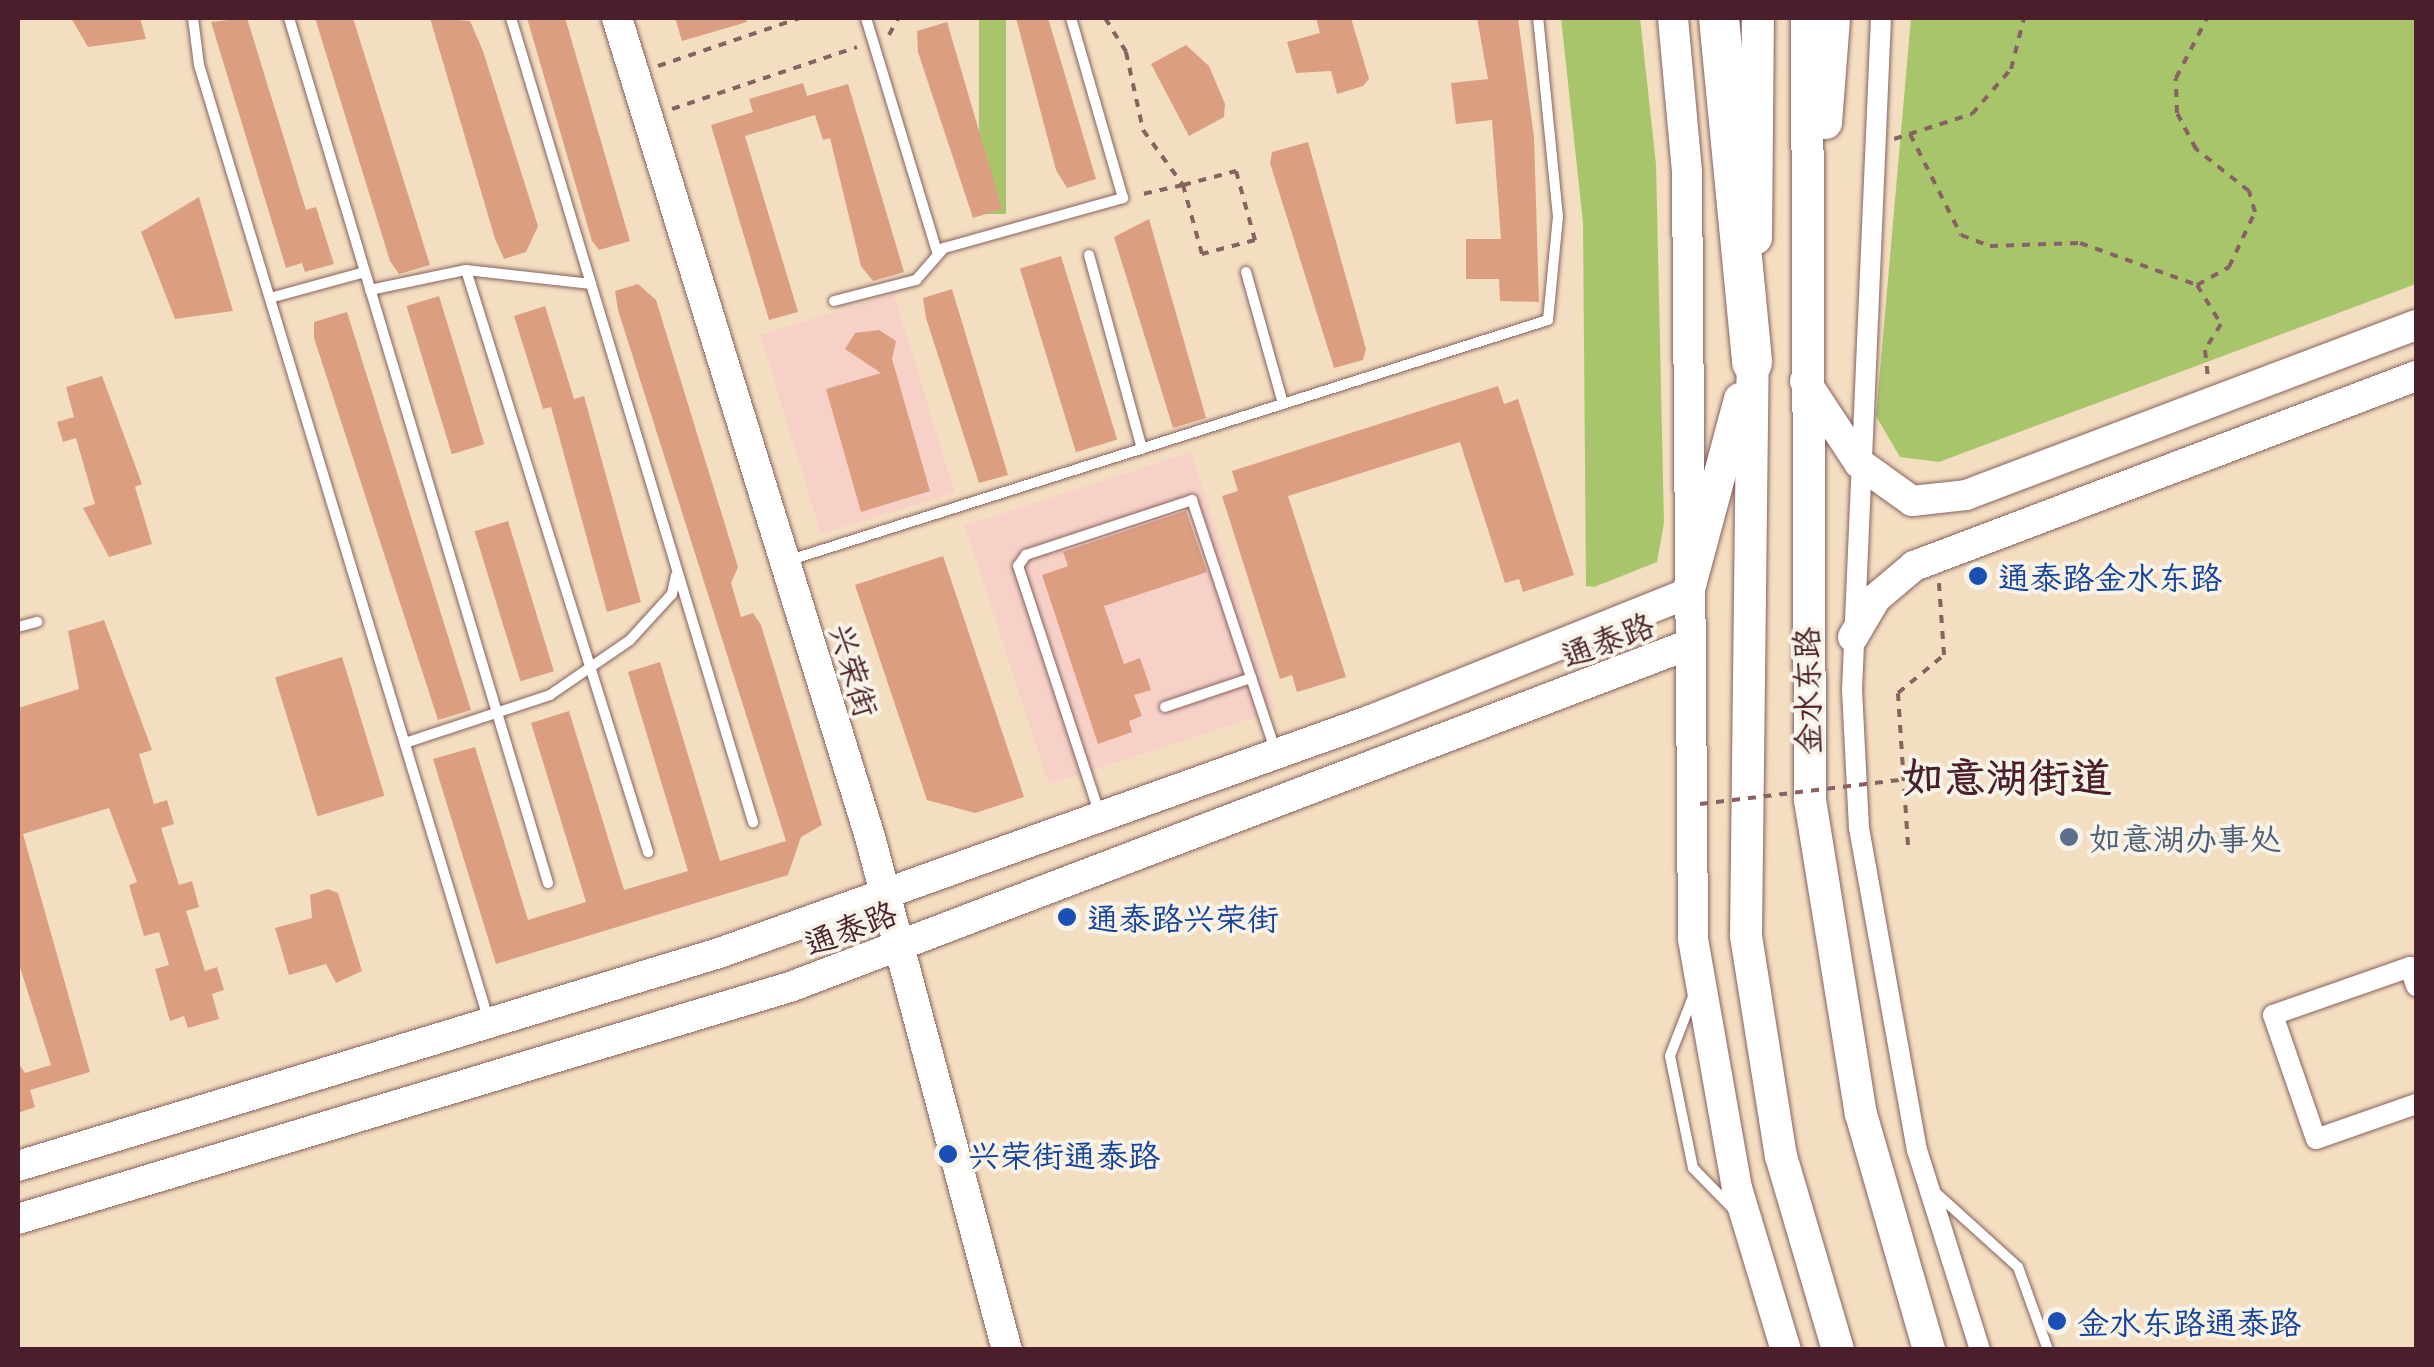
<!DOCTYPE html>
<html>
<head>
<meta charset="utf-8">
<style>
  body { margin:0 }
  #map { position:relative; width:2434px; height:1367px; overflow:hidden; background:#f4dec1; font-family:"Playpen Sans","LXGW WenKai TC",sans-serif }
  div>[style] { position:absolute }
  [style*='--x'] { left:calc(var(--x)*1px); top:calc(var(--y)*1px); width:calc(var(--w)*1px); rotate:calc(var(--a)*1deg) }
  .built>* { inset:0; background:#f7d1c8; transform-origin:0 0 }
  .green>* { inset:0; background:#a8c56c; transform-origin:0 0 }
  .building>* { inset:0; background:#dc9e81; transform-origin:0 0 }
  .path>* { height:4px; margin-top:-2px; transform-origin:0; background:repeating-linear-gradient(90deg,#866260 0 8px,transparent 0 16px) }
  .roads { filter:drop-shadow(0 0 2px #866260) drop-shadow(0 0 2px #866260) }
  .lane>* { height:10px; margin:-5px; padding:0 5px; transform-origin:5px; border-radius:5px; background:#fff }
  .street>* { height:20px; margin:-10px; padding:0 10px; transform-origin:10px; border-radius:10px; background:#fff }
  .secondary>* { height:30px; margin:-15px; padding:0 15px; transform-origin:15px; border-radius:15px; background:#fff }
  .primary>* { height:32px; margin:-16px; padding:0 16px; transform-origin:16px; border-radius:16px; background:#fff }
  .highway>* { height:40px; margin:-20px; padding:0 20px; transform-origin:20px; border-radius:20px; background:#fff }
  .path-bridge>* { height:4px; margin-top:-2px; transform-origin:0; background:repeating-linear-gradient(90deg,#866260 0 8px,transparent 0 16px) }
  .dots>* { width:28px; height:28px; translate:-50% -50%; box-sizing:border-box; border:5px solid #f7f3e8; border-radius:50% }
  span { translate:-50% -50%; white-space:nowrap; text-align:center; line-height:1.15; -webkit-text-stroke:8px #f7f3e8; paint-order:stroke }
  .transit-label { font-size:32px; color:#164399 }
  .left { translate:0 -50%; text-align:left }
  .street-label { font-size:32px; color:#4a1f2b }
  .service-label { font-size:32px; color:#4e5e75 }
  .district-label { font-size:42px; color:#4a1f2b; font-weight:700 }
  .frame { position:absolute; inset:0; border:20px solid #4a1f2b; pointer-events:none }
</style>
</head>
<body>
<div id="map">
  <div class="built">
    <div style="left:894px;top:294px;width:208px;height:140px;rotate:73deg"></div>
    <div style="left:1191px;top:452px;width:272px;height:238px;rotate:72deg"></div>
  </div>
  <div class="green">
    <div style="left:979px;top:18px;width:27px;height:196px"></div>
    <div style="clip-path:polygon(1561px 18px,1640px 18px,1656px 164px,1664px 523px,1657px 562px,1594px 587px,1586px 586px,1583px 223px)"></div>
    <div style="clip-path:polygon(1911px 18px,2416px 18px,2416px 284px,1939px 462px,1900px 457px,1876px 416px)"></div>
  </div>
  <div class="building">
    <div style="clip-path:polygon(71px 18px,140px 18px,146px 39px,88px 47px)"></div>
    <div style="clip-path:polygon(247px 18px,306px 210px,316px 207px,334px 264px,305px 272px,302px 263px,286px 268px,211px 22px)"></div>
    <div style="clip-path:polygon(315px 18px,353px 18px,430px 265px,399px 274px,390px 261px)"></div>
    <div style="clip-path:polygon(430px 18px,470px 21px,483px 51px,538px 226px,526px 252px,504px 259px,495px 239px)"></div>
    <div style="clip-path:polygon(527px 18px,565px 18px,630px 241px,599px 250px,592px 241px)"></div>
    <div style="clip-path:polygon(675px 18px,746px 18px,747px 22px,682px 41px)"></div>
    <div style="clip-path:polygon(1016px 18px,1048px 18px,1096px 179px,1067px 188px,1056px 170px)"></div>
    <div style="clip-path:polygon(1316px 18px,1351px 18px,1369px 79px,1363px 86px,1337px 94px,1331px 71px,1296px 73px,1287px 42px,1320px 33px)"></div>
    <div style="clip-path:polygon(1477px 18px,1518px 18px,1534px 137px,1539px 302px,1500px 301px,1499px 279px,1466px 279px,1466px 239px,1501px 239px,1492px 120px,1456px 124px,1451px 83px,1488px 79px)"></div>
    <div style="clip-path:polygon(947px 22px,1002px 209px,973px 218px,918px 52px,917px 31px)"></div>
    <div style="clip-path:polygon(1186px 45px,1209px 66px,1225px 104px,1224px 117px,1189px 136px,1151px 64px)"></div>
    <div style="clip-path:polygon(803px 83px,807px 96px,848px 84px,904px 272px,873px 281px,861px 266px,830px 138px,823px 140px,815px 115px,745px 136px,798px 312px,769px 320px,711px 125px,753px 112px,749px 99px)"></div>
    <div style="clip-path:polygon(1308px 142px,1366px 349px,1363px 360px,1334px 368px,1270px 163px,1272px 152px)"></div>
    <div style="clip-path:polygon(199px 197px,233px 311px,175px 319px,141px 232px)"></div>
    <div style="clip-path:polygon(1149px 219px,1206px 418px,1173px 428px,1114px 237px)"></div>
    <div style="left:1061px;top:256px;width:192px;height:43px;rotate:73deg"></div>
    <div style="clip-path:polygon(638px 284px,656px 300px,738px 567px,731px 583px,741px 617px,753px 613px,761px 625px,822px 825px,801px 837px,788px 875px,496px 964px,433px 759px,475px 747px,528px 920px,586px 902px,531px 723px,569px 711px,624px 890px,688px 871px,628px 672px,660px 662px,720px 861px,786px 841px,618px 310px,615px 291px)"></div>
    <div style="clip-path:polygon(952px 289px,1008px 475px,979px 483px,926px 318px,923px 298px)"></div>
    <div style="left:439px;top:296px;width:155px;height:34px;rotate:73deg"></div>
    <div style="clip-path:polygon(545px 306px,574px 399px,584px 396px,641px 602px,607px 612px,551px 407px,543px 409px,514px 316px)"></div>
    <div style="clip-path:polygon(347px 312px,471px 710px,438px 720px,314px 338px,314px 322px)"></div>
    <div style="clip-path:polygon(879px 330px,896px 341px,892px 359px,930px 491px,861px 512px,826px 389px,881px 373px,845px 349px,855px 333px)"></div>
    <div style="clip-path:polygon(102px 376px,142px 484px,135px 487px,152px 544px,109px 557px,83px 508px,95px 504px,76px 438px,63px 442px,57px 422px,74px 417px,66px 387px)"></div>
    <div style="clip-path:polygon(1498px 386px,1504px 404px,1518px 399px,1574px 575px,1523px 592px,1519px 579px,1505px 583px,1460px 442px,1288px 496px,1346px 677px,1297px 692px,1292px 675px,1280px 679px,1222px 496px,1238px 491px,1232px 471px)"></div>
    <div style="clip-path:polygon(1186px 511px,1207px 572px,1104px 606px,1124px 664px,1140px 658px,1151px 690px,1134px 695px,1142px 716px,1129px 721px,1132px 732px,1098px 744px,1042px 575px,1068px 566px,1063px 552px)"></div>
    <div style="left:508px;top:521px;width:157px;height:35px;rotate:73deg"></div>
    <div style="clip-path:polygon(943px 556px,1024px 797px,975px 813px,927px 800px,855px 585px)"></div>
    <div style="clip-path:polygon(104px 620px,152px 750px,139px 754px,154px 804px,167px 800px,174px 824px,161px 828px,179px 885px,192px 881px,199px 907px,186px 911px,205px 971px,217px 967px,224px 990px,212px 994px,219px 1019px,188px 1028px,184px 1016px,170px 1021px,155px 969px,169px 965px,159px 932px,144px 936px,129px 885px,137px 882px,109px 808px,23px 834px,90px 1072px,30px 1090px,35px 1107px,18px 1113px,18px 1063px,25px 1073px,51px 1065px,18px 961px,18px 708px,79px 689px,68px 631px)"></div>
    <div style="left:342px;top:657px;width:145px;height:70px;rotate:73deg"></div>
    <div style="clip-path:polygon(328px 889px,338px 893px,362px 971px,336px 983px,326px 964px,289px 975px,275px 928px,312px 918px,310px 895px)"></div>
  </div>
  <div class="path">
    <div style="--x:1105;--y:18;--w:40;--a:58"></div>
    <div style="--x:1126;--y:52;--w:80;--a:77.7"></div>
    <div style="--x:1143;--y:130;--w:68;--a:54"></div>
    <div style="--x:1183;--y:185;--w:55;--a:-14.8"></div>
    <div style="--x:1236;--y:171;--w:72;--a:74.6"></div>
    <div style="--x:1255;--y:240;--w:55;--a:165.2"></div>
    <div style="--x:1202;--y:254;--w:72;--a:-105.4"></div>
    <div style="--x:1183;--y:185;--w:46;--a:167.5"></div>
    <div style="--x:889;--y:35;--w:19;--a:-62"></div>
    <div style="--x:658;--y:66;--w:150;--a:-18.7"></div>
    <div style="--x:672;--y:109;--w:195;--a:-18.5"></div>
    <div style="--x:1910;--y:134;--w:113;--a:63.2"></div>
    <div style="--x:1961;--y:235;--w:31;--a:21"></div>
    <div style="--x:1990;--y:246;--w:90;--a:-1.9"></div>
    <div style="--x:2080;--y:243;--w:124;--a:19.7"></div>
    <div style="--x:2197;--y:285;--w:46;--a:58.4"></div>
    <div style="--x:2221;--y:324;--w:31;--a:122"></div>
    <div style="--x:2205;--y:350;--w:28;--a:84"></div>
    <div style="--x:1894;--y:139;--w:82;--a:-17.8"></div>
    <div style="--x:1972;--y:114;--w:60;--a:-49.1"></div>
    <div style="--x:2011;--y:69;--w:53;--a:-75.7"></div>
    <div style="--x:2197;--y:285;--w:37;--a:-29"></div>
    <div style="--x:2229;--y:267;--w:61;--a:-64.7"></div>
    <div style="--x:2255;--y:212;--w:22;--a:-106"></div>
    <div style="--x:2249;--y:191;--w:68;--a:-141.6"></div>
    <div style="--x:2196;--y:149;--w:41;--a:-117.8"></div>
    <div style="--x:2177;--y:113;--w:35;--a:-92"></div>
    <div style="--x:2176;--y:78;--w:68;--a:-62.7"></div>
    <div style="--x:1908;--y:845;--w:152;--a:-93.8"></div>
    <div style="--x:1898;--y:693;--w:60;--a:-39.6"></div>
    <div style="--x:1944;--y:655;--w:72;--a:-94"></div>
  </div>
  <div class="roads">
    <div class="lane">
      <div style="--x:193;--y:18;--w:47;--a:82.7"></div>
      <div style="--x:199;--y:65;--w:996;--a:73.13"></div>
      <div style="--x:289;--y:18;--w:903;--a:73.33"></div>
      <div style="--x:511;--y:18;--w:840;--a:73.25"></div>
      <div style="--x:866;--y:18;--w:245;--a:73.1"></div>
      <div style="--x:1089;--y:255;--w:201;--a:74.7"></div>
      <div style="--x:466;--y:270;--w:610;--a:72.63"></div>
      <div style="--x:1246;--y:272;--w:137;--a:74.3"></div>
      <div style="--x:370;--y:290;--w:98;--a:-11.8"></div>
      <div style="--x:466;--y:270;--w:126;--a:6.4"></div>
      <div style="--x:270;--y:298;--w:98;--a:-15.3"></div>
      <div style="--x:834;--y:301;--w:85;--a:-14.4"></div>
      <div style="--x:916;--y:280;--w:43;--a:-48.8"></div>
      <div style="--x:944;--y:248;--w:186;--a:-15.6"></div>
      <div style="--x:1123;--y:198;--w:187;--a:-106.1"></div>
      <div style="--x:790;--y:560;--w:795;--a:-17.57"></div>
      <div style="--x:1548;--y:320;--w:103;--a:-84.5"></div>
      <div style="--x:1558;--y:217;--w:200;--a:-95.7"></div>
      <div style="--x:18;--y:627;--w:20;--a:-15"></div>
      <div style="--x:1165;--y:707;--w:91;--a:-18.6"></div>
      <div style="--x:405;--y:743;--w:153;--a:-18.3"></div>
      <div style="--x:550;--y:695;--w:97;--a:-34.5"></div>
      <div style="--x:630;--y:640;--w:62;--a:-47.6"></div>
      <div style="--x:672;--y:594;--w:19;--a:-78"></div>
      <div style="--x:1099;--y:812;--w:259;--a:-108.2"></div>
      <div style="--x:1018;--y:566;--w:14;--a:-54"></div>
      <div style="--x:1026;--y:555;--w:175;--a:-18.3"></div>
      <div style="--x:1192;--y:500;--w:266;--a:71.6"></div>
      <div style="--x:1694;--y:994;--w:66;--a:111.2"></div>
      <div style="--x:1670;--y:1056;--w:114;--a:78.4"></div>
      <div style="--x:1693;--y:1168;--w:57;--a:45.7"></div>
      <div style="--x:1935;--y:1192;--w:112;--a:42.1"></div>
      <div style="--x:2018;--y:1267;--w:88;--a:70.1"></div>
    </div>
    <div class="street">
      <div style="--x:1881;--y:18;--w:673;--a:92.47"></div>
      <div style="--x:1852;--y:690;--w:138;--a:87.1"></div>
      <div style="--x:1859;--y:828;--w:327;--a:79.8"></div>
      <div style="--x:1917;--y:1150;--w:210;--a:72.5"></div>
      <div style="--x:2416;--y:986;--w:20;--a:-108"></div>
      <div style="--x:2410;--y:967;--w:145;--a:160.7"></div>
      <div style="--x:2273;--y:1015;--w:131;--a:70.9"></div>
      <div style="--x:2316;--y:1139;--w:106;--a:-19.3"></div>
    </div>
    <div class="secondary">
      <div style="--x:617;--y:18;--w:857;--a:72.83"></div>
      <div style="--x:870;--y:837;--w:531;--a:75.05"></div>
      <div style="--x:1673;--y:18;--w:155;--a:84.8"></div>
      <div style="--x:1687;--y:172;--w:767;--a:89.55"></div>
      <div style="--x:1693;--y:939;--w:253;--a:80"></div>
      <div style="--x:1737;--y:1188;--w:169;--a:73.2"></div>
      <div style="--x:1805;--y:381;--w:98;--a:56.6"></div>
      <div style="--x:1859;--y:463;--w:65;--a:35.6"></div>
      <div style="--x:1912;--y:501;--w:54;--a:-6.3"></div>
      <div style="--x:1966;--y:495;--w:481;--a:-20.7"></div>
      <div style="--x:1853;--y:637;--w:45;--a:-59.5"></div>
      <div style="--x:1876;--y:598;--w:50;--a:-40.1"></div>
      <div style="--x:1914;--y:566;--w:537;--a:-20.73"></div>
      <div style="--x:18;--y:1166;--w:733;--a:-16.9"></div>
      <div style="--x:719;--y:953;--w:692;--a:-19.66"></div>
      <div style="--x:1371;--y:720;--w:341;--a:-21.8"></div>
      <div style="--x:18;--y:1219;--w:806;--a:-16.73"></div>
      <div style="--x:790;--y:987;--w:961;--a:-20.85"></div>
    </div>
    <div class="primary">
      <div style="--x:1807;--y:18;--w:782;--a:89.78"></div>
      <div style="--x:1810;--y:800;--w:318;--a:80.8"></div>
      <div style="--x:1861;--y:1114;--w:246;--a:73.9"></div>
      <div style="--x:1826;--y:123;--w:105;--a:-85.6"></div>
      <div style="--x:1756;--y:238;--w:220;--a:-89.5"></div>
      <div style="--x:1753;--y:337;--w:599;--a:90.67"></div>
      <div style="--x:1746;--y:936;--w:223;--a:81"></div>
      <div style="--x:1781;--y:1156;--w:202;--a:73.6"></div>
      <div style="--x:1688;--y:593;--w:201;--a:-75"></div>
    </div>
    <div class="highway">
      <div style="--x:1719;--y:18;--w:346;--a:84.5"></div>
    </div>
  </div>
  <div class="path-bridge">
    <div style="--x:1700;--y:804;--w:209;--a:-6.9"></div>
  </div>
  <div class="dots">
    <div style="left:1978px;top:576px;background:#1a4fb4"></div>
    <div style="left:2069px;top:837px;background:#5c6f8a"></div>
    <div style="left:1067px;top:917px;background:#1a4fb4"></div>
    <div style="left:948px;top:1154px;background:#1a4fb4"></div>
    <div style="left:2057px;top:1321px;background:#1a4fb4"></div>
  </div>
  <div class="transit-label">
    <span class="left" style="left:1998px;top:576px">通泰路金水东路</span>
    <span class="left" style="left:1087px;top:917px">通泰路兴荣街</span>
    <span class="left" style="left:968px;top:1154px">兴荣街通泰路</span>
    <span class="left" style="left:2077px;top:1321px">金水东路通泰路</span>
  </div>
  <div class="street-label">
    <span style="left:1607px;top:639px;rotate:-21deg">通泰路</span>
    <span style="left:855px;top:670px;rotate:73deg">兴荣街</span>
    <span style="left:1806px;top:691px;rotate:-91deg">金水东路</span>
    <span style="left:850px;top:927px;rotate:-21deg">通泰路</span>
  </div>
  <div class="service-label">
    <span class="left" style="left:2089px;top:837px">如意湖办事处</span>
  </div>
  <div class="district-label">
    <span style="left:2007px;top:775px">如意湖街道</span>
  </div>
  <div class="frame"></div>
</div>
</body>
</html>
